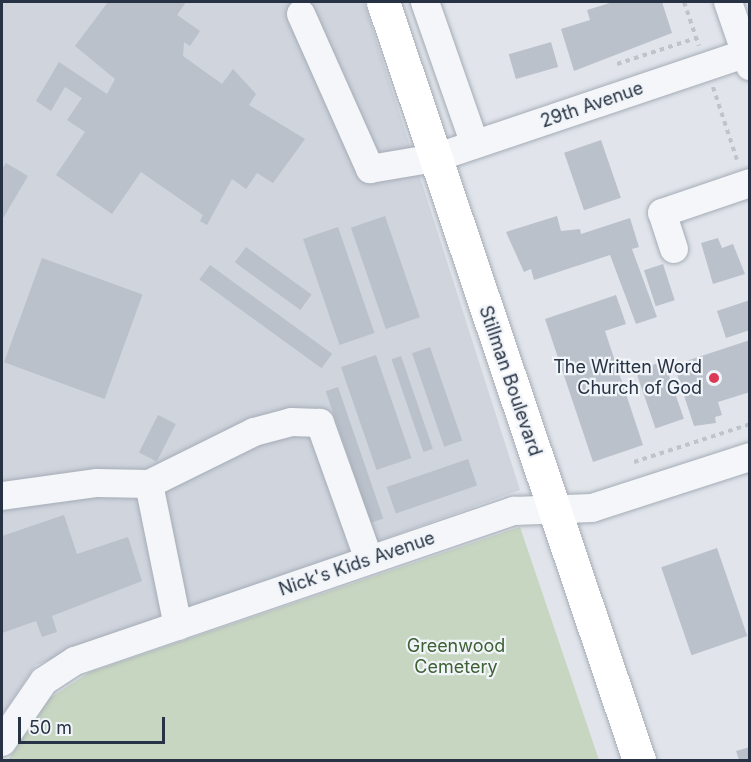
<!DOCTYPE html>
<html>
<head>
<meta charset="utf-8">
<style>
  body { margin:0 }
  #map { position:relative; width:751px; height:762px; overflow:hidden; background:#e1e5eb; font-family:Inter,sans-serif }
  div>[style] { position:absolute }
  [style*='--x'] { left:calc(var(--x)*1px); top:calc(var(--y)*1px); width:calc(var(--w)*1px); rotate:calc(var(--a)*1deg) }
  .built>* { inset:0; background:#cfd4dd }
  .green>* { inset:0; background:#c7d6c1 }
  .building>* { inset:0; background:#bac1cb; transform-origin:0 0 }
  .path>* { height:4px; margin-top:-2px; transform-origin:0; background:repeating-linear-gradient(90deg,#bfc3ca 0 4.5px,transparent 0 9px) }
  .roads { filter:drop-shadow(0 0 2px #a5acb6) drop-shadow(0 0 2px #a5acb6) }
  .minor>* { height:28px; margin:-14px; padding:0 14px; transform-origin:14px; border-radius:14px; background:#f4f6f9 }
  .major>* { height:33px; margin:-16.5px; padding:0 16.5px; transform-origin:16.5px; border-radius:16.5px; background:#fff }
  .dots>* { width:16px; height:16px; translate:-50% -50%; box-sizing:border-box; border:3px solid #f1f4f8; border-radius:50% }
  span { translate:-50% -50%; white-space:nowrap; text-align:center; line-height:1.15; -webkit-text-stroke:4.5px #f1f4f8; paint-order:stroke }
  .street-label { font-size:18px; color:#273344 }
  .poi-label { font-size:18px; color:#273344 }
  .right { translate:-100% -50%; text-align:right }
  .park-label { font-size:18px; color:#3d6133 }
  .frame { position:absolute; inset:0; border:3px solid #273344; pointer-events:none }
  .scale { position:absolute; left:18px; top:717px; width:147px; height:27px; box-sizing:border-box; border:3px solid #273344; border-top:0; padding-left:8px; font-size:18px; line-height:21px; white-space:nowrap; color:#273344; -webkit-text-stroke:4px #f1f4f8; paint-order:stroke }
</style>
</head>
<body>
<div id="map">
  <div class="built">
    <div style="clip-path:polygon(2px 2px,364px 2px,520px 490px,36px 665px,2px 715px)"></div>
  </div>
  <div class="green">
    <div style="clip-path:polygon(520px 527px,599px 760px,8px 760px,50px 698px,90px 672px)"></div>
  </div>
  <div class="building">
    <div style="clip-path:polygon(108px 2px,186px 2px,177px 15px,200px 31px,190px 46px,184px 42px,183px 56px,222px 84px,233px 69px,256px 94px,249px 105px,305px 139px,273px 183px,257px 173px,246px 189px,232px 179px,207px 225px,200px 221px,203px 215px,141px 172px,112px 214px,56px 175px,85px 132px,67px 120px,82px 98px,65px 87px,51px 111px,36px 101px,59px 62px,107px 94px,115px 79px,75px 46px)"></div>
    <div style="clip-path:polygon(613px 2px,662px 2px,672px 33px,574px 71px,561px 29px,590px 20px,587px 10px)"></div>
    <div style="left:551px;top:42px;width:26px;height:44px;rotate:74deg"></div>
    <div style="left:601px;top:140px;width:61px;height:39px;rotate:71deg"></div>
    <div style="clip-path:polygon(6px 163px,28px 176px,2px 220px,2px 169px)"></div>
    <div style="left:385px;top:216px;width:107px;height:36px;rotate:71deg"></div>
    <div style="clip-path:polygon(557px 216px,561px 231px,580px 229px,581px 234px,630px 218px,639px 247px,632px 249px,657px 317px,636px 324px,610px 255px,534px 280px,531px 269px,524px 272px,506px 232px)"></div>
    <div style="left:338px;top:227px;width:112px;height:37px;rotate:71deg"></div>
    <div style="clip-path:polygon(718px 238px,722px 248px,733px 244px,745px 274px,713px 284px,701px 243px)"></div>
    <div style="left:246px;top:247px;width:81px;height:19px;rotate:36deg"></div>
    <div style="left:42px;top:258px;width:107px;height:111px;rotate:20deg"></div>
    <div style="left:663px;top:264px;width:38px;height:20px;rotate:72deg"></div>
    <div style="left:210px;top:265px;width:151px;height:18px;rotate:36deg"></div>
    <div style="clip-path:polygon(616px 295px,626px 324px,605px 331px,643px 445px,593px 462px,545px 319px)"></div>
    <div style="clip-path:polygon(750px 300px,750px 330px,726px 338px,717px 311px)"></div>
    <div style="clip-path:polygon(750px 340px,750px 392px,718px 402px,722px 415px,715px 417px,716px 423px,694px 426px,674px 365px)"></div>
    <div style="left:430px;top:347px;width:99px;height:19px;rotate:71deg"></div>
    <div style="left:376px;top:355px;width:109px;height:37px;rotate:71deg"></div>
    <div style="left:401px;top:356px;width:98px;height:10px;rotate:71deg"></div>
    <div style="left:664px;top:361px;width:61px;height:30px;rotate:71deg"></div>
    <div style="left:338px;top:387px;width:139px;height:13px;rotate:71deg"></div>
    <div style="left:158px;top:415px;width:20px;height:42px;rotate:27deg"></div>
    <div style="left:468px;top:459px;width:28px;height:86px;rotate:71deg"></div>
    <div style="clip-path:polygon(64px 515px,77px 554px,128px 537px,142px 581px,52px 616px,57px 632px,42px 637px,36px 621px,2px 633px,2px 536px)"></div>
    <div style="left:717px;top:548px;width:93px;height:59px;rotate:71deg"></div>
    <div style="clip-path:polygon(750px 747px,750px 760px,739px 760px,736px 751px)"></div>
  </div>
  <div class="path">
    <div style="--x:684;--y:2;--w:46;--a:71.2"></div>
    <div style="--x:617;--y:64;--w:83;--a:-18.2"></div>
    <div style="--x:713;--y:87;--w:80;--a:71.8"></div>
    <div style="--x:634;--y:462;--w:122;--a:-18.1"></div>
  </div>
  <div class="roads">
    <div class="minor">
      <div style="--x:425;--y:2;--w:151;--a:70.7"></div>
      <div style="--x:728;--y:2;--w:68;--a:71"></div>
      <div style="--x:301;--y:14;--w:170;--a:66"></div>
      <div style="--x:370;--y:169;--w:66;--a:-9.6"></div>
      <div style="--x:435;--y:158;--w:332;--a:-18.6"></div>
      <div style="--x:674;--y:249;--w:38;--a:-108"></div>
      <div style="--x:662;--y:213;--w:93;--a:-18.8"></div>
      <div style="--x:149;--y:484;--w:145;--a:78.5"></div>
      <div style="--x:2;--y:496;--w:96;--a:-7.8"></div>
      <div style="--x:97;--y:483;--w:52;--a:1.1"></div>
      <div style="--x:149;--y:484;--w:117;--a:-26.3"></div>
      <div style="--x:254;--y:432;--w:38;--a:-15"></div>
      <div style="--x:291;--y:422;--w:29;--a:2"></div>
      <div style="--x:320;--y:423;--w:145;--a:70.3"></div>
      <div style="--x:2;--y:742;--w:74;--a:-55.5"></div>
      <div style="--x:44;--y:681;--w:37;--a:-33"></div>
      <div style="--x:75;--y:661;--w:464;--a:-18.9"></div>
      <div style="--x:514;--y:511;--w:78;--a:-2.2"></div>
      <div style="--x:592;--y:508;--w:166;--a:-17.9"></div>
    </div>
    <div class="major">
      <div style="--x:383;--y:2;--w:800;--a:71.34"></div>
    </div>
  </div>
  <div class="dots">
    <div style="left:714px;top:378px;background:#db3a57"></div>
  </div>
  <div class="street-label">
    <span style="left:592px;top:105px;rotate:-19deg">29th Avenue</span>
    <span style="left:510px;top:381px;rotate:71deg">Stillman Boulevard</span>
    <span style="left:357px;top:564px;rotate:-19deg">Nick's Kids Avenue</span>
  </div>
  <div class="poi-label">
    <span class="right" style="left:702px;top:378px">The Written Word<br>Church of God</span>
  </div>
  <div class="park-label">
    <span style="left:456px;top:657px">Greenwood<br>Cemetery</span>
  </div>
  <div class="frame"></div>
  <div class="scale">50 m</div>
</div>
</body>
</html>
